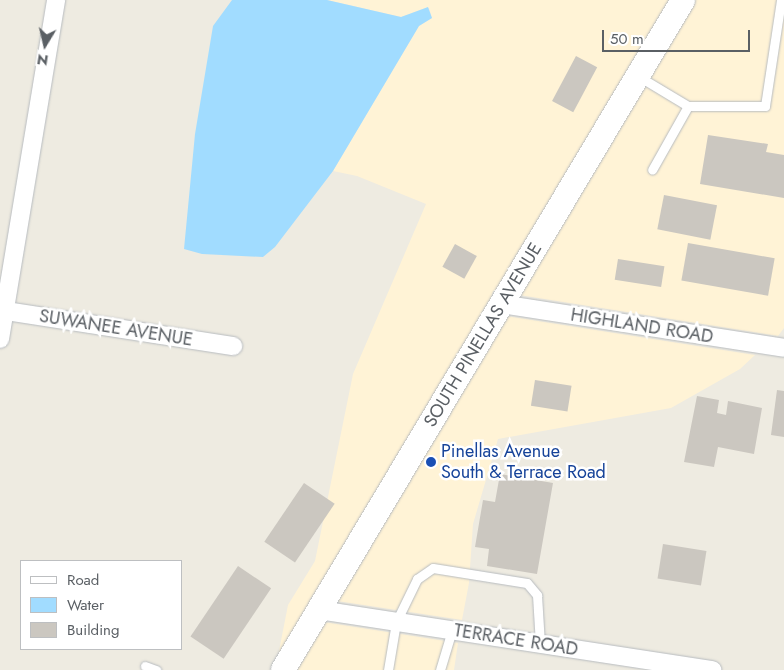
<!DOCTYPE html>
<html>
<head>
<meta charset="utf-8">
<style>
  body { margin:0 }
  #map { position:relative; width:784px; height:670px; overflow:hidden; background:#eeebe1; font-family:Jost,sans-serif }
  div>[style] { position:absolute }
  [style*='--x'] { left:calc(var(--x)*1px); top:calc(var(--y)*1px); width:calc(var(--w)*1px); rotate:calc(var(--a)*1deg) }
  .commercial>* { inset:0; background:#fff3d6 }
  .water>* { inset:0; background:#a1dcff }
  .building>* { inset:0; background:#cbc7c0; transform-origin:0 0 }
  .roads { filter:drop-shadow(0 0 1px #b7bbbf) drop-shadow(0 0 1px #b7bbbf) }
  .lane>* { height:9px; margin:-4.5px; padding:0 4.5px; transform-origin:4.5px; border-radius:4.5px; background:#fff }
  .street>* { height:18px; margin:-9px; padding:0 9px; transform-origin:9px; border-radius:9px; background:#fff }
  .secondary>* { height:24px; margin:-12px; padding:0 12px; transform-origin:12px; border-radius:12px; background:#fff }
  .dots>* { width:14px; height:14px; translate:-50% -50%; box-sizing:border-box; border:2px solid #fff; border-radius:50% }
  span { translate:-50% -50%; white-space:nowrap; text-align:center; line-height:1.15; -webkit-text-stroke:5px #fff; paint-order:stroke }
  .street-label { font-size:18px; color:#5a5f64 }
  .transit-label { font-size:18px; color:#164399 }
  .left { translate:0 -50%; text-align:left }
  .legend { position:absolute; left:20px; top:560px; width:162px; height:90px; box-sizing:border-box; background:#fff; border:1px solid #bdbfc1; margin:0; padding:6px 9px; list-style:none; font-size:15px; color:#5a5f64 }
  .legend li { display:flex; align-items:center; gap:10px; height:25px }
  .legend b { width:25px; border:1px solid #bdbfc1 }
  .north { position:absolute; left:20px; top:20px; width:50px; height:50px; -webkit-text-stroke:4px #fff; paint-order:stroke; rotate:189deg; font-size:14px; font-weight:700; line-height:20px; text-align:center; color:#5a5f64 }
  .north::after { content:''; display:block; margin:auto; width:18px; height:22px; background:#5a5f64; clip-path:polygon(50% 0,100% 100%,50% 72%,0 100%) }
  .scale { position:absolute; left:602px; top:30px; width:148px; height:22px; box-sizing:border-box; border:2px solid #5a5f64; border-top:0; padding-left:6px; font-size:15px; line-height:18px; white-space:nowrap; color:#5a5f64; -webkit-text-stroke:4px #fff; paint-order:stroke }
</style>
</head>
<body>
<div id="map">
  <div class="commercial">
    <div style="clip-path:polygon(327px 0,671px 0,496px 291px,493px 291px,491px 300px,315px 598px,311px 597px,310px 606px,277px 661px,288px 605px,315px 561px,353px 374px,426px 204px,357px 176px,333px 171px,419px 26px,432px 18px,429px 8px,401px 17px)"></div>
    <div style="clip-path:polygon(695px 0,784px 0,784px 328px,778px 336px,519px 295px)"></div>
    <div style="clip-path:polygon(506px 316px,755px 355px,740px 369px,671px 408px,498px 439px,473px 524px,469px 583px,462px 620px,337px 601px)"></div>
    <div style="clip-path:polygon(324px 622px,458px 643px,454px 670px,296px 670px)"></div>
  </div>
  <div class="water">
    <div style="clip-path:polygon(232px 0,327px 0,401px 17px,428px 7px,432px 18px,419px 26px,333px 171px,275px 247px,263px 257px,202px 254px,184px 249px,195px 134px,213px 26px)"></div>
  </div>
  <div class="building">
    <div style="left:576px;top:56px;width:24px;height:51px;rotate:28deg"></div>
    <div style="clip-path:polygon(708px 135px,768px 144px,766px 152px,784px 155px,784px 198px,700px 184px)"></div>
    <div style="left:664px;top:195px;width:54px;height:35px;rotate:11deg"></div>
    <div style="left:688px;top:243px;width:88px;height:38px;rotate:10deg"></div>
    <div style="left:455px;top:244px;width:25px;height:26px;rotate:29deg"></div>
    <div style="left:618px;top:259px;width:47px;height:21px;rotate:9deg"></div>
    <div style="left:535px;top:380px;width:37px;height:26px;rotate:9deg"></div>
    <div style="clip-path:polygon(777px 390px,784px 391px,784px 437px,771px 435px)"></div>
    <div style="clip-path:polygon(697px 396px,719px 400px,717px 413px,726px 415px,728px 401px,762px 408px,754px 454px,718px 447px,714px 467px,684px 462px)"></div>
    <div style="clip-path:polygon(500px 474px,553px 483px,537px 574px,487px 566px,489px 549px,475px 547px,483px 500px,495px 502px)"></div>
    <div style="left:304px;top:483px;width:37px;height:71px;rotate:34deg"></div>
    <div style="left:663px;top:544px;width:44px;height:35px;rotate:9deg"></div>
    <div style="left:238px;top:566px;width:40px;height:85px;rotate:34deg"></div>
  </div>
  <div class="roads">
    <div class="lane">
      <div style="--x:638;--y:76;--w:58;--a:31"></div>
      <div style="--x:688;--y:106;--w:73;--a:119.4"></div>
      <div style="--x:688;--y:106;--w:77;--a:0"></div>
      <div style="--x:765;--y:106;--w:107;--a:-81.4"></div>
      <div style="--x:145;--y:666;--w:12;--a:20"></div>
      <div style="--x:388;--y:670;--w:49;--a:-80.5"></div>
      <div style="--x:396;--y:622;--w:48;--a:-64"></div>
      <div style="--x:417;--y:579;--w:19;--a:-35"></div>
      <div style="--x:433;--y:568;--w:95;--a:9.1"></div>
      <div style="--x:527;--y:583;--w:16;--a:50"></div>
      <div style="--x:537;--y:595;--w:49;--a:86.5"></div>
      <div style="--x:440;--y:670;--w:42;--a:-73.3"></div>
    </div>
    <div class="street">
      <div style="--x:501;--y:304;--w:286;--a:8.8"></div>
      <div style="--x:0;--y:310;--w:236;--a:8.8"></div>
      <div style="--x:0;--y:339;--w:344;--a:-80.6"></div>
      <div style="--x:319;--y:610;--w:398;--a:8.7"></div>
    </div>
    <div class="secondary">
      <div style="--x:283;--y:670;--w:780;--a:-59.16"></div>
    </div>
  </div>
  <div class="dots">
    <div style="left:431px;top:462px;background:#1a4fb4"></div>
  </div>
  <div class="street-label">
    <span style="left:642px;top:326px;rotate:9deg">HIGHLAND ROAD</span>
    <span style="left:116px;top:328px;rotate:9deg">SUWANEE AVENUE</span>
    <span style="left:483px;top:335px;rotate:-59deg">SOUTH PINELLAS AVENUE</span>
    <span style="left:516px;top:640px;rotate:9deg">TERRACE ROAD</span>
  </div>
  <div class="transit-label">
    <span class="left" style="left:441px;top:462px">Pinellas Avenue<br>South &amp; Terrace Road</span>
  </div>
  <ul class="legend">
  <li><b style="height:6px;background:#fff"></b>Road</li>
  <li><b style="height:14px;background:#a1dcff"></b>Water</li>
  <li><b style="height:14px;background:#cbc7c0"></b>Building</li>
  </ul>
  <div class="north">N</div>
  <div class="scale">50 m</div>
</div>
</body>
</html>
